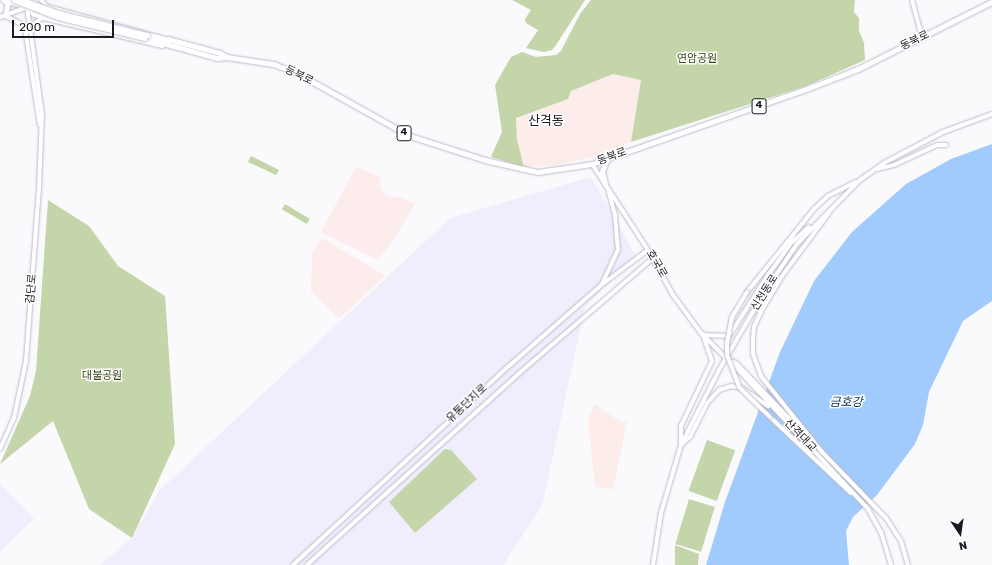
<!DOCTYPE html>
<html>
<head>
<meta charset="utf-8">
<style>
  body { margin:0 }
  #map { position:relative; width:992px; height:565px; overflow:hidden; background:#fafafd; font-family:Rubik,"Noto Sans KR",sans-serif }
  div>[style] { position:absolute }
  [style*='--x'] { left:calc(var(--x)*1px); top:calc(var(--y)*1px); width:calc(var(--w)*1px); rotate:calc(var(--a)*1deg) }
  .built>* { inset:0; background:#f0eefd }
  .industrial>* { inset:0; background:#fcecea }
  .education>* { inset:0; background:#fceceb }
  .green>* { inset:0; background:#c3d5a9; transform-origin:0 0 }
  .water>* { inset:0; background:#a0cbfc }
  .roads { filter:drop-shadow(0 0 1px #bdbbcb) drop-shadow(0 0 1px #bdbbcb) }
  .secondary>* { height:4px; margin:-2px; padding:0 2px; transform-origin:2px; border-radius:2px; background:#fff }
  .primary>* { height:4.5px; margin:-2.25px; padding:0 2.25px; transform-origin:2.25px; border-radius:2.25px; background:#fff }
  .bridges { filter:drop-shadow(0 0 1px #bdbbcb) drop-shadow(0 0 1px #bdbbcb) }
  .secondary-bridge>* { height:4px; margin:-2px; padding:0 2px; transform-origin:2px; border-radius:2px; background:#fff }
  .primary-bridge>* { height:4.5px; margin:-2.25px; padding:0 2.25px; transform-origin:2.25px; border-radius:2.25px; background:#fff }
  span { translate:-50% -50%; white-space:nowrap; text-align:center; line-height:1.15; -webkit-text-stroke:3px #fff; paint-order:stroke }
  .shield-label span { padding:1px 3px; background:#fff; border:1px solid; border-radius:3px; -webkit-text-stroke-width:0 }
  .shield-label { font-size:10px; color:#1b1a20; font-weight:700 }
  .street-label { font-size:11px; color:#1b1a20 }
  .park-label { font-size:11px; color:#34450f }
  .water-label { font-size:12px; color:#062d53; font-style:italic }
  .quarter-label { font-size:13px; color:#1b1a20 }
  .north { position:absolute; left:940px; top:513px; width:40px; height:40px; -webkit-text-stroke:3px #fff; paint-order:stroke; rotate:167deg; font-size:11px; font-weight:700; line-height:16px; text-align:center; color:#1b1a20 }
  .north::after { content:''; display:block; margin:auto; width:14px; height:18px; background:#1b1a20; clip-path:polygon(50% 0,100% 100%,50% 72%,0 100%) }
  .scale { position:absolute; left:12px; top:20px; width:102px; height:18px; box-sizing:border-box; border:2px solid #1b1a20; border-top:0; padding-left:5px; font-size:12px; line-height:14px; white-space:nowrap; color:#1b1a20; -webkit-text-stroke:3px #fff; paint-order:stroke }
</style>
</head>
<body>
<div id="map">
  <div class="built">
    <div style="clip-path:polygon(591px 177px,636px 256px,585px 307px,542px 506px,503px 565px,100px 565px,132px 538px,159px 491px,450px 218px)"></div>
    <div style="clip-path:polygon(0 483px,34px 519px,0 552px)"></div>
  </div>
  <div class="industrial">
    <div style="clip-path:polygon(613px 74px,641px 79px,631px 142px,593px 157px,557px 165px,524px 167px,517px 140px,516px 118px,568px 99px,571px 91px)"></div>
    <div style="clip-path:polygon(594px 404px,620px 421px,627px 422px,613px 489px,595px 487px,588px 421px)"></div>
  </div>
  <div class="education">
    <div style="clip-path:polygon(356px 167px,380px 177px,381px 189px,387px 196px,399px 197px,415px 204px,392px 242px,377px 260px,321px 232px)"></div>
    <div style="clip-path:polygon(322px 238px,386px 276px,339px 319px,311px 291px,312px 252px)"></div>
  </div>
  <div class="green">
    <div style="clip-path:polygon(512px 0,585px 0,556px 45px,552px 50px,544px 52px,526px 48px,538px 30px,526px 23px,525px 19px,531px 10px)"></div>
    <div style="clip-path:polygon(591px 0,855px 0,854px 12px,859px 18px,859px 31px,864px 43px,865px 60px,806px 86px,631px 142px,641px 80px,613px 74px,571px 91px,568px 99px,516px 118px,517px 140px,524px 167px,491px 157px,502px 132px,495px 85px,511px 57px,522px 52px,536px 57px,556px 55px,561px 51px,580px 14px)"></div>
    <div style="clip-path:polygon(251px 156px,279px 170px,276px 175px,248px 162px)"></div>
    <div style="clip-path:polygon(48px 200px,89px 226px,118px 266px,165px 296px,175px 444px,132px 538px,89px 509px,53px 421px,0 464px,30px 396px,36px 371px)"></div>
    <div style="left:285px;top:204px;width:29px;height:6px;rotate:31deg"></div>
    <div style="left:707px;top:440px;width:30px;height:54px;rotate:20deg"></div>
    <div style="clip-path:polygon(445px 449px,451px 450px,477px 479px,415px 533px,389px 502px)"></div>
    <div style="left:689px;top:499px;width:27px;height:47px;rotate:17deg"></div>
    <div style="clip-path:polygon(675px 545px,699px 554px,698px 565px,675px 565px)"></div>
  </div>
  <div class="water">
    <div style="clip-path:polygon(992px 144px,992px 301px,963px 321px,929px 392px,923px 425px,915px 444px,877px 495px,853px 517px,846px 531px,849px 565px,706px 565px,725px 502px,780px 352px,814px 281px,852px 232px,906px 184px,951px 159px)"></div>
  </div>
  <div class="roads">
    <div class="secondary">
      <div style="--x:41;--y:0;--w:9;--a:49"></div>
      <div style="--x:912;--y:0;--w:39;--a:75"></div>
      <div style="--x:6;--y:16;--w:17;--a:28"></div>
      <div style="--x:21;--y:24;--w:8;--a:60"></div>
      <div style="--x:0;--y:17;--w:29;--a:-20"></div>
      <div style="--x:28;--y:25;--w:10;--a:101"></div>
      <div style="--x:26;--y:35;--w:91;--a:81.2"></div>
      <div style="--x:32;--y:31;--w:6;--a:-81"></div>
      <div style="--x:33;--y:25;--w:13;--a:-39"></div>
      <div style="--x:592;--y:164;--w:103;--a:56.9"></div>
      <div style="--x:648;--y:250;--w:51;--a:60.9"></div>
      <div style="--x:673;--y:295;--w:47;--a:53.6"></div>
      <div style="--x:701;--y:333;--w:35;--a:45"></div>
      <div style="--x:877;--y:169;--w:17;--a:-13"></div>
      <div style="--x:894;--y:165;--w:47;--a:-24.9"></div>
      <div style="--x:937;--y:145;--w:9;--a:0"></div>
      <div style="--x:602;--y:284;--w:38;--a:-65"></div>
      <div style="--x:618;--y:250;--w:35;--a:-95"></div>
      <div style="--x:615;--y:215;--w:24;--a:-105"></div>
      <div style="--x:747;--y:292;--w:107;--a:-51.1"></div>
      <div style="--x:814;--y:209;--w:19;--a:-43"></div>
      <div style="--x:828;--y:196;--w:31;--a:-27"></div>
      <div style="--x:731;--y:361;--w:5;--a:22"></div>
      <div style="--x:736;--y:363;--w:94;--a:46.3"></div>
      <div style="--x:731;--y:362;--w:202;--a:47"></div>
      <div style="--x:770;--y:417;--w:111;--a:43.2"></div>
      <div style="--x:681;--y:443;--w:17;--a:-90"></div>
      <div style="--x:681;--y:426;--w:72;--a:-64.5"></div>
      <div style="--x:712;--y:361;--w:28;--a:-109"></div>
      <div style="--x:703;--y:335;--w:26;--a:2"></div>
      <div style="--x:729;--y:336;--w:72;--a:-57.4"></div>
      <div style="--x:768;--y:275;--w:39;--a:-54"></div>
      <div style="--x:791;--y:243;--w:24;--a:-42"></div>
      <div style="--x:683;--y:443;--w:9;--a:-41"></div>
      <div style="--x:690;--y:437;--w:38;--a:-63"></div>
      <div style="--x:707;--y:403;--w:18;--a:-47"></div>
      <div style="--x:719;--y:390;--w:13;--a:-18"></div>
      <div style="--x:731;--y:386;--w:11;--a:10"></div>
      <div style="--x:742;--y:388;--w:32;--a:35"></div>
      <div style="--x:0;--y:449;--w:34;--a:-66"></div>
      <div style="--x:14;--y:418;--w:58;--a:-78.1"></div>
      <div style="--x:26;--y:361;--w:173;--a:-85.7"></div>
      <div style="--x:39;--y:188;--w:74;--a:-87.7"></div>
      <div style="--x:42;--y:114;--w:108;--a:-98"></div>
      <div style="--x:821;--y:451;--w:93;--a:45.9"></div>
      <div style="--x:886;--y:518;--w:27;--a:57"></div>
      <div style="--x:901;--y:541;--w:25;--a:74"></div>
      <div style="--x:822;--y:452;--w:97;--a:-128.8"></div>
      <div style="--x:761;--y:376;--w:23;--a:-110"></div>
      <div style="--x:753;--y:354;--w:14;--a:-90"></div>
      <div style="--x:753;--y:340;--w:13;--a:-86"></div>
      <div style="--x:754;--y:327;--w:21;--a:-65"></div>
      <div style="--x:763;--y:308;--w:37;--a:-59"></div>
      <div style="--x:782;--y:276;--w:79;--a:-53.3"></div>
      <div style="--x:868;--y:509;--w:26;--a:61"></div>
      <div style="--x:881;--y:532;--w:34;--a:73"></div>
      <div style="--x:293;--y:565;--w:294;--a:-42.7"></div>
      <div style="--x:509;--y:366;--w:121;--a:-41.3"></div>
      <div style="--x:600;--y:286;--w:60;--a:-36.9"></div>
      <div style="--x:307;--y:565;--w:283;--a:-42.1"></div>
      <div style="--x:517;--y:375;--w:179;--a:-40.7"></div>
      <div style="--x:653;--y:565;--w:53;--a:-81.3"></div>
      <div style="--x:661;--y:513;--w:71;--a:-73.6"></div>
      <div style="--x:681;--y:445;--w:84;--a:-63.1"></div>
      <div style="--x:719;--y:370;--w:86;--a:-59.8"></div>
      <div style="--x:762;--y:296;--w:63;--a:-56.1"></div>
      <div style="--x:797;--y:244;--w:90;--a:-45.5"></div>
      <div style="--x:860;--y:180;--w:29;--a:-35"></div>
      <div style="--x:884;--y:163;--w:67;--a:-27.7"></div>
      <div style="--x:943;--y:132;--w:52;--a:-20.2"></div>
    </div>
    <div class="primary">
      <div style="--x:4;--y:0;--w:22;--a:16"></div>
      <div style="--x:4;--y:0;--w:5;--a:37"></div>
      <div style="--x:8;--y:3;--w:13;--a:99"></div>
      <div style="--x:25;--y:4;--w:13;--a:48"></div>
      <div style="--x:34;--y:14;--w:9;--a:18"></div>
      <div style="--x:43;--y:17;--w:122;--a:13.2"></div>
      <div style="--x:48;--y:7;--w:125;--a:15.3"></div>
      <div style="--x:145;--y:38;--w:75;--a:15.5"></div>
      <div style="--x:217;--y:58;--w:10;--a:-6"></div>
      <div style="--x:227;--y:57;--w:48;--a:8.5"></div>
      <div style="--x:274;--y:64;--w:27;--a:22"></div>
      <div style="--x:299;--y:74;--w:127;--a:29.2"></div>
      <div style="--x:410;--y:136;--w:79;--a:17.7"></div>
      <div style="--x:485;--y:160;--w:54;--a:12.8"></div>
      <div style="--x:538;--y:172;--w:55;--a:-8.4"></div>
      <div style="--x:592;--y:164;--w:230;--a:-19.3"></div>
      <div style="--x:809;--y:88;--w:53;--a:-21.2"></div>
      <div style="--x:858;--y:69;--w:150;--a:-26.6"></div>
      <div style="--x:168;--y:39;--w:54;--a:15.1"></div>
      <div style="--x:220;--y:53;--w:8;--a:30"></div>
      <div style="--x:605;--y:184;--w:12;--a:-104"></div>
      <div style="--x:602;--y:172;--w:14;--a:-69"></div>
    </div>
  </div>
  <div class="bridges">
    <div class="secondary-bridge">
      <div style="--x:747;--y:292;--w:29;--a:121"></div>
      <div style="--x:732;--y:317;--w:26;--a:101"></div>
      <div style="--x:727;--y:343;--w:12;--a:90"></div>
      <div style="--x:727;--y:355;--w:34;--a:69"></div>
      <div style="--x:739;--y:387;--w:43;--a:44.1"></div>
    </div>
    <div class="primary-bridge">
      <div style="--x:14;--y:0;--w:47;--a:21.1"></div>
      <div style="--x:58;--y:17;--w:89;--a:13.6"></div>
      <div style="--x:23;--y:0;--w:38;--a:20"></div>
      <div style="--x:59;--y:13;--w:91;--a:14"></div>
    </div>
  </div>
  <div class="shield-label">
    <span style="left:759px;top:106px">4</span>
    <span style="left:404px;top:133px">4</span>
  </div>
  <div class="street-label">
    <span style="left:915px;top:41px;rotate:-26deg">동북로</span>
    <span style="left:299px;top:76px;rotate:26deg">동북로</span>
    <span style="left:612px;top:157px;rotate:-20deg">동북로</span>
    <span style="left:656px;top:264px;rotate:60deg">호국로</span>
    <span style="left:32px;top:289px;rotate:-85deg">검단로</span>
    <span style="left:765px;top:293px;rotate:-58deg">신천동로</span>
    <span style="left:467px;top:404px;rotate:-43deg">유통단지로</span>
    <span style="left:800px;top:436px;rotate:46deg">산격대교</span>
  </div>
  <div class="park-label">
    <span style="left:697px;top:59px">연암공원</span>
    <span style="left:102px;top:376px">대불공원</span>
  </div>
  <div class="water-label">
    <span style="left:846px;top:403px">금호강</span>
  </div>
  <div class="quarter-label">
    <span style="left:546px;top:121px">산격동</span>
  </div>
  <div class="north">N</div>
  <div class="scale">200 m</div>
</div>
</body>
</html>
